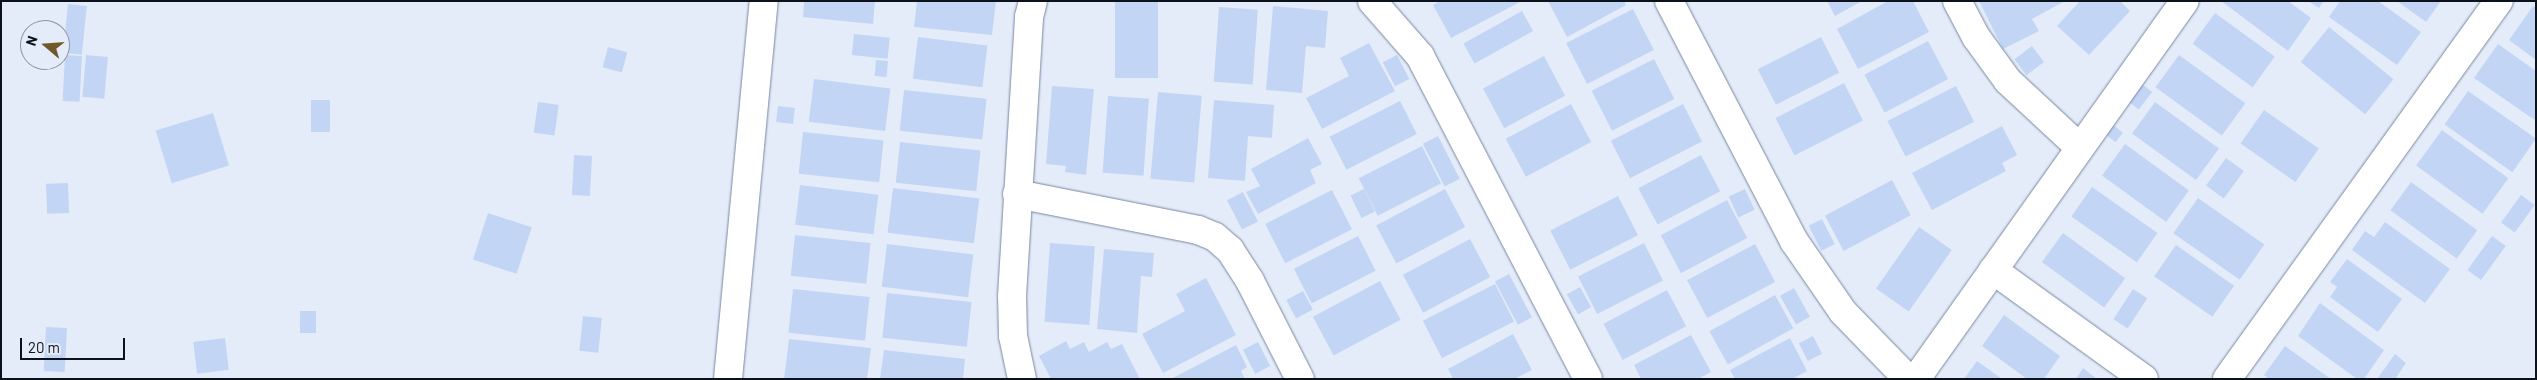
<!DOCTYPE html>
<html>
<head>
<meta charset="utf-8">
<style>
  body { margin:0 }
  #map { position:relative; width:2537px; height:380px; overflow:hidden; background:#e5ecf9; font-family:Barlow,sans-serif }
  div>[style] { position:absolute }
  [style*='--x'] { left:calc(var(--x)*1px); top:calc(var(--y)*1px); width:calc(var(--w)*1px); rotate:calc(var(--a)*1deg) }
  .building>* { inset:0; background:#c3d5f5; transform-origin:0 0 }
  .roads { filter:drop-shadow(0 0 1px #7787a3) drop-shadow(0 0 1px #7787a3) }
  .minor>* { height:28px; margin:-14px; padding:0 14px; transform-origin:14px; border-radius:14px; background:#fff }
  span { translate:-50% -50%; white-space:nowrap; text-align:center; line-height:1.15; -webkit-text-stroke:4px #e5ecf9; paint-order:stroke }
  .frame { position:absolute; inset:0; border:2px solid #0c121c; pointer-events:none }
  .north { position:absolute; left:20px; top:20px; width:50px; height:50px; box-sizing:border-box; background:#e5ecf9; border:1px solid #8e95a1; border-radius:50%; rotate:288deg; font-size:14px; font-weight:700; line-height:20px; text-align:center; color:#0c121c }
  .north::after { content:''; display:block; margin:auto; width:18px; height:22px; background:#715829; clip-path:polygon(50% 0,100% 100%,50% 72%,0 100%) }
  .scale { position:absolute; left:20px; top:338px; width:105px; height:22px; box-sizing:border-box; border:2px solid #0c121c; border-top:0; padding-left:6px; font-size:15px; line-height:18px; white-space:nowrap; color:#0c121c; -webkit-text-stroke:4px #e5ecf9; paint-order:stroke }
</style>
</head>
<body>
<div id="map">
  <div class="building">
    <div style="clip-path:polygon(804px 1px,875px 1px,873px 24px,803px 17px)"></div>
    <div style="clip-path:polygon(917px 1px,996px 1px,992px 35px,914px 27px)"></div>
    <div style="left:1115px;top:1px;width:43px;height:77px"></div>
    <div style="clip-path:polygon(1440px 1px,1522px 1px,1451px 38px,1433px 5px)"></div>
    <div style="clip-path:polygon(1548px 1px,1624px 1px,1626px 5px,1567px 37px)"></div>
    <div style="clip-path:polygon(1827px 1px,1862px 1px,1835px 16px)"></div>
    <div style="clip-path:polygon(1888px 1px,1913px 1px,1929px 32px,1858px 69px,1837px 29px)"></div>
    <div style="clip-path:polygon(1979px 1px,2065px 1px,2032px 19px,2039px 31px,2003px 49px)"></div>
    <div style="clip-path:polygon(2080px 1px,2120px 1px,2130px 11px,2089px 55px,2057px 26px)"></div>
    <div style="clip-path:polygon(2221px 1px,2288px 1px,2311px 18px,2288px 51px)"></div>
    <div style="clip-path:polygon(2308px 1px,2324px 1px,2319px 8px)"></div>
    <div style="clip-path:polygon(2340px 1px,2378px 1px,2421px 32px,2397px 65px,2329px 17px)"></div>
    <div style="clip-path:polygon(2397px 1px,2441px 1px,2426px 22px)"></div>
    <div style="left:68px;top:4px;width:19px;height:49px;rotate:6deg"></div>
    <div style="clip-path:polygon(1273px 6px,1328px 11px,1325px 48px,1306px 46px,1302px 93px,1266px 90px)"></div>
    <div style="clip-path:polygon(2533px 6px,2536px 8px,2536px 60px,2509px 40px)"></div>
    <div style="left:1219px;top:7px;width:39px;height:75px;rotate:4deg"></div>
    <div style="left:1633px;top:9px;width:46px;height:75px;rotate:63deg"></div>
    <div style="left:1522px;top:11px;width:23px;height:67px;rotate:61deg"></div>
    <div style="left:2215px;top:13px;width:74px;height:38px;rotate:36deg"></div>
    <div style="left:2329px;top:27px;width:83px;height:45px;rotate:39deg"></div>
    <div style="left:854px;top:34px;width:36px;height:21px;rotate:6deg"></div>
    <div style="left:918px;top:37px;width:70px;height:42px;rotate:7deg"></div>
    <div style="left:1821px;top:37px;width:40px;height:71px;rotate:63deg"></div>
    <div style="left:1928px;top:41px;width:43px;height:72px;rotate:62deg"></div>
    <div style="clip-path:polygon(1369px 43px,1395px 91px,1322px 129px,1306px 98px,1349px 76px,1340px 58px)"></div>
    <div style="clip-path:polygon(2498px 44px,2536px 71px,2536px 121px,2474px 78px)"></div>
    <div style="left:2032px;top:46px;width:20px;height:22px;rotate:53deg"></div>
    <div style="left:608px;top:47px;width:20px;height:21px;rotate:15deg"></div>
    <div style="left:65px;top:55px;width:17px;height:46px;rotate:3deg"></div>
    <div style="left:86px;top:55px;width:22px;height:42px;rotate:5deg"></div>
    <div style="left:1397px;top:55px;width:27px;height:16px;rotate:63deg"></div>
    <div style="left:2179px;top:55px;width:82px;height:40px;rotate:36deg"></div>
    <div style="left:1544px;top:56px;width:45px;height:69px;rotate:62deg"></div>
    <div style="left:1654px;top:59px;width:45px;height:70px;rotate:63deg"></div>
    <div style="left:876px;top:60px;width:12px;height:16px;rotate:5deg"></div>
    <div style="left:814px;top:79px;width:77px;height:43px;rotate:7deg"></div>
    <div style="left:2138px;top:81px;width:18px;height:22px;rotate:38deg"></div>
    <div style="left:1844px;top:83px;width:42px;height:77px;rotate:63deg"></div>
    <div style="clip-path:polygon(1052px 86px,1094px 89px,1086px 175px,1065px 172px,1066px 166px,1046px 164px)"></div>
    <div style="left:1956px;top:86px;width:40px;height:77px;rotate:63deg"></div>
    <div style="left:904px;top:90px;width:83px;height:41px;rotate:6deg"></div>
    <div style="left:2468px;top:91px;width:83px;height:41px;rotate:35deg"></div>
    <div style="left:1158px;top:92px;width:44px;height:87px;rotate:5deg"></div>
    <div style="left:1108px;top:96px;width:41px;height:77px;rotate:4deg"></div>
    <div style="left:311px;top:100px;width:19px;height:32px"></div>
    <div style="clip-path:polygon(1214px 100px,1274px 105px,1272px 138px,1248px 136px,1245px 181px,1208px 178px)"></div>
    <div style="left:1400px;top:101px;width:37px;height:79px;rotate:63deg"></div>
    <div style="left:538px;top:102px;width:21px;height:31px;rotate:8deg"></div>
    <div style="left:2155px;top:102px;width:79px;height:39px;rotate:36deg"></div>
    <div style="left:1571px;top:104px;width:43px;height:74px;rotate:62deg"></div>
    <div style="left:1683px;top:104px;width:42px;height:81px;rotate:63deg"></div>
    <div style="left:778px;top:106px;width:17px;height:16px;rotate:7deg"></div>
    <div style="left:2264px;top:110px;width:67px;height:41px;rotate:35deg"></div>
    <div style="left:213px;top:113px;width:55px;height:60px;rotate:73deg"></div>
    <div style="left:2112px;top:124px;width:14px;height:12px;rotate:39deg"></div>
    <div style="clip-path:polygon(2002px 126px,2017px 155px,2002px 163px,2006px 171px,1932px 210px,1912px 173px)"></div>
    <div style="left:2442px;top:130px;width:82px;height:44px;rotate:36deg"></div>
    <div style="left:803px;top:132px;width:81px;height:42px;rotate:6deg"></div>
    <div style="left:1438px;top:136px;width:48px;height:17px;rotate:63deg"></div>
    <div style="clip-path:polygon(1308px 138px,1322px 164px,1310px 170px,1316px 183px,1258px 214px,1246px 192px,1260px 186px,1251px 169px)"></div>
    <div style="left:900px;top:142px;width:81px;height:41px;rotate:6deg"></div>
    <div style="left:2125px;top:144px;width:79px;height:39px;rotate:36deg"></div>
    <div style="left:1422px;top:146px;width:42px;height:71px;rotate:63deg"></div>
    <div style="left:574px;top:155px;width:18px;height:40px;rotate:3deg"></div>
    <div style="left:1701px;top:155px;width:41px;height:71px;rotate:62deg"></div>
    <div style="left:2226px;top:158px;width:22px;height:34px;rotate:36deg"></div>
    <div style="left:1892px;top:180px;width:40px;height:76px;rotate:62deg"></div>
    <div style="left:2411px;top:182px;width:82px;height:35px;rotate:36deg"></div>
    <div style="left:68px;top:183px;width:30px;height:22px;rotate:88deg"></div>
    <div style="left:800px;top:185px;width:79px;height:40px;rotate:7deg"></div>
    <div style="left:2092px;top:187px;width:80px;height:36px;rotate:35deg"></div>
    <div style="left:893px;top:188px;width:87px;height:45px;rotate:7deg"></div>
    <div style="left:1364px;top:189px;width:25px;height:15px;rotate:64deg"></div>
    <div style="left:1445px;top:189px;width:43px;height:78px;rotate:62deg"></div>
    <div style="left:1745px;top:189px;width:23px;height:18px;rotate:65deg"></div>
    <div style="left:1332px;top:190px;width:44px;height:75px;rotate:63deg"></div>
    <div style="left:1243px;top:192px;width:33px;height:18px;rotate:63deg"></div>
    <div style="left:2521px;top:195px;width:17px;height:34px;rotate:36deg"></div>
    <div style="left:1618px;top:196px;width:44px;height:76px;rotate:63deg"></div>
    <div style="left:2198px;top:198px;width:81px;height:43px;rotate:35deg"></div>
    <div style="left:1727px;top:200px;width:43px;height:75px;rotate:62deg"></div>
    <div style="left:488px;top:213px;width:46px;height:49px;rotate:18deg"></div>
    <div style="left:1822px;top:219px;width:28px;height:15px;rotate:63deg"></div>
    <div style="clip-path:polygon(2385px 222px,2450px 269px,2425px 303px,2352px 250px,2365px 231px,2374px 237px)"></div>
    <div style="left:1919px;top:227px;width:40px;height:75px;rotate:35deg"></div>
    <div style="left:2063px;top:233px;width:77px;height:36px;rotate:36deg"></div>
    <div style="left:795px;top:235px;width:76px;height:41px;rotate:6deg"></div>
    <div style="left:1358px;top:236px;width:39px;height:72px;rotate:63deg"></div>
    <div style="left:2492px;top:236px;width:17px;height:42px;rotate:36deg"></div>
    <div style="left:1470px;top:239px;width:43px;height:76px;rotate:62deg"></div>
    <div style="left:1050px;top:243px;width:45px;height:79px;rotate:4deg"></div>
    <div style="left:1644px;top:243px;width:42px;height:74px;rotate:63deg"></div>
    <div style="left:887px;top:244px;width:87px;height:43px;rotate:7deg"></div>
    <div style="left:1755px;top:244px;width:43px;height:77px;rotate:62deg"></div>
    <div style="left:2176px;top:245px;width:71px;height:38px;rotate:35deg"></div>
    <div style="clip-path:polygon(1104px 249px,1154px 253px,1152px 277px,1141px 276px,1137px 333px,1097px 329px)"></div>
    <div style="clip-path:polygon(2347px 259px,2402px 299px,2378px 332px,2330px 297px,2337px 287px,2330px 282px)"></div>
    <div style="left:1509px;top:274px;width:49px;height:16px;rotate:62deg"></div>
    <div style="clip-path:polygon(1206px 278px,1236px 335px,1163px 373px,1142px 334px,1185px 311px,1176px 294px)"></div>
    <div style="left:1380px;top:281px;width:44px;height:76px;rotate:62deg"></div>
    <div style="left:1495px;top:284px;width:42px;height:81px;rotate:63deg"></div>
    <div style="left:1580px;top:287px;width:23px;height:15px;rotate:61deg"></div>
    <div style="left:1794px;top:288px;width:33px;height:16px;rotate:61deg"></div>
    <div style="left:793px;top:289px;width:77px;height:44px;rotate:6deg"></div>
    <div style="left:2133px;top:289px;width:17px;height:36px;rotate:33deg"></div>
    <div style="left:1667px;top:290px;width:41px;height:72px;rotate:62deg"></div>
    <div style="left:1303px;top:291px;width:21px;height:19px;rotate:62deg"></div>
    <div style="left:887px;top:293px;width:85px;height:45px;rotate:6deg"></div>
    <div style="left:1775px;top:295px;width:38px;height:75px;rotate:61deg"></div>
    <div style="clip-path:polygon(2320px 303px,2384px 350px,2364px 379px,2357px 379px,2298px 336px)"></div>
    <div style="left:316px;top:311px;width:22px;height:16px;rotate:90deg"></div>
    <div style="clip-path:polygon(2004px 315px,2060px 356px,2044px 379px,2027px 379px,1982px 346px)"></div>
    <div style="left:583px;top:316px;width:19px;height:35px;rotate:6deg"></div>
    <div style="left:46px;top:327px;width:21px;height:44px;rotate:3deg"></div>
    <div style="clip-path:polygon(1513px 334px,1532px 370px,1514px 379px,1453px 379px,1448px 369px)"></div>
    <div style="clip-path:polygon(1691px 335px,1711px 372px,1698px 379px,1641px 379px,1634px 365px)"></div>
    <div style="left:1813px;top:336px;width:20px;height:16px;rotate:63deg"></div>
    <div style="left:225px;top:338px;width:32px;height:32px;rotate:83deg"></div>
    <div style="clip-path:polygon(1790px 338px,1807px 371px,1792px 379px,1735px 379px,1730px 370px)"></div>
    <div style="clip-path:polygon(789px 339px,871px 348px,867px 379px,784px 379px)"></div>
    <div style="clip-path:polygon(1066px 341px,1070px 349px,1084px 342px,1089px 352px,1107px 342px,1111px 349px,1122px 344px,1140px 379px,1051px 379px,1039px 356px)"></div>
    <div style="left:1258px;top:342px;width:27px;height:17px;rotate:63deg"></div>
    <div style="clip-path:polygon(1236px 345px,1247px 367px,1241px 371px,1245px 379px,1171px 379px)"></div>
    <div style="clip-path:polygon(2285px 346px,2331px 379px,2269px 379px,2264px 375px)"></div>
    <div style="clip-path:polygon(884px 350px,965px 359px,963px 379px,880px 379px)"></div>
    <div style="clip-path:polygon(2395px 354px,2406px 363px,2395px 379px,2377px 379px)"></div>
    <div style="clip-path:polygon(1977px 361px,2002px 379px,1964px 379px)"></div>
    <div style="clip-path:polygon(2083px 368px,2097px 379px,2076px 379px)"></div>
  </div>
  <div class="roads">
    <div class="minor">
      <div style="--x:1372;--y:1;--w:73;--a:48.9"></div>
      <div style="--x:1420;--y:56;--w:364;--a:62.5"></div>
      <div style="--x:1669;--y:1;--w:271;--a:62.5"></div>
      <div style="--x:1794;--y:241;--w:86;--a:55.4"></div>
      <div style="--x:1843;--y:312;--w:93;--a:45.9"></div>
      <div style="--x:1957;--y:1;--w:41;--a:62.2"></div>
      <div style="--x:1976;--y:37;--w:54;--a:54"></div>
      <div style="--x:2008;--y:81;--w:98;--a:42.9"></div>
      <div style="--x:1017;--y:194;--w:185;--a:11.2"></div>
      <div style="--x:1198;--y:230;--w:18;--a:22"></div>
      <div style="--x:1215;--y:237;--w:20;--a:41"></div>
      <div style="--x:1230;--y:250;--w:37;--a:57"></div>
      <div style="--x:1250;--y:281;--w:110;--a:63"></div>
      <div style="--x:1993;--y:270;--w:186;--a:35.8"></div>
      <div style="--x:728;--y:379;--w:380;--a:-84.6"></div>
      <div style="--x:1022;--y:379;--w:44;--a:-101.8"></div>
      <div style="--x:1013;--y:336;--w:40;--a:-91.4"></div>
      <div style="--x:1012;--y:296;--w:280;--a:-86.5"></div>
      <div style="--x:1029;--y:17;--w:16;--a:-76"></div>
      <div style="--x:1916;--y:379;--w:464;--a:-54.6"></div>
      <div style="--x:2227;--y:379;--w:466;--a:-54.3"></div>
    </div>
  </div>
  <div class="frame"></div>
  <div class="north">N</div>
  <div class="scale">20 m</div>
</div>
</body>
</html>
